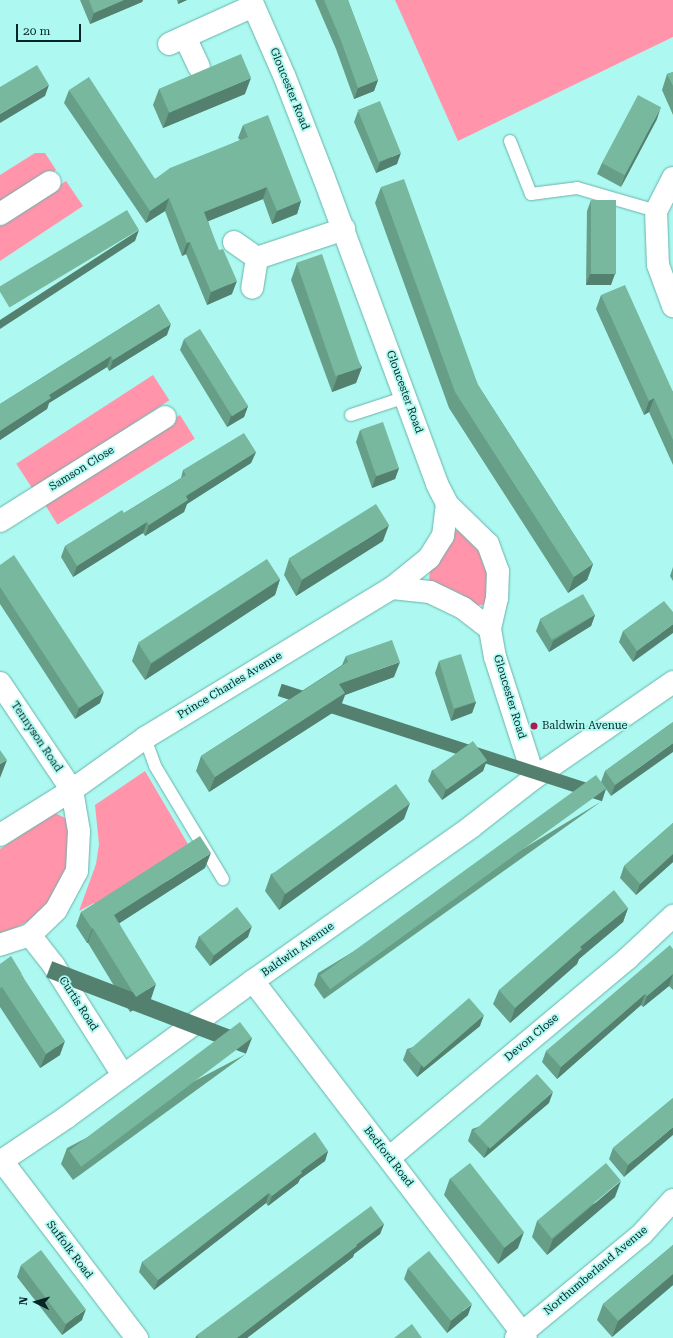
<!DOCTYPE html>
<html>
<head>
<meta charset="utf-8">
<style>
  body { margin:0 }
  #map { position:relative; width:673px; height:1338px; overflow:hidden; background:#adf9f1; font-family:"Roboto Serif",serif }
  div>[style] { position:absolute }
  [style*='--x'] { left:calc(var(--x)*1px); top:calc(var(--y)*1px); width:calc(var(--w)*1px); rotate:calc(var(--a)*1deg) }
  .green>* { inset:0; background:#ff94aa; transform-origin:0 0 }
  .roads { filter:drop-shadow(0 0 1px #68b3ab) drop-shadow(0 0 1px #68b3ab) }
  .lane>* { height:12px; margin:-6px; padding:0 6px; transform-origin:6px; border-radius:6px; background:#fff }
  .street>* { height:22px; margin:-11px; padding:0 11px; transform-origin:11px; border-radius:11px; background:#fff }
  .wall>* { inset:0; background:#679e88 }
  .shaded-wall>* { inset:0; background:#54816f; transform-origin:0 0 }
  .building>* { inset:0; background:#78b89e; transform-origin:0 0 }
  .dots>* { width:11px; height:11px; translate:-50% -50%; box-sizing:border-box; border:2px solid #adf9f1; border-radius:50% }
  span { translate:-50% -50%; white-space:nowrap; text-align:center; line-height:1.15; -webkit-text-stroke:3.5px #adf9f1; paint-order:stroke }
  .street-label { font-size:11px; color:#052624 }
  .poi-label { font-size:11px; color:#052624 }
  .left { translate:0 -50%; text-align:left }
  .north { position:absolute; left:16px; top:1282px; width:40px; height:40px; -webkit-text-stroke:3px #adf9f1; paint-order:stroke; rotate:275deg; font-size:11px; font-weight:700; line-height:16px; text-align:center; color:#052624 }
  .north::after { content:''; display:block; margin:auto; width:14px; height:18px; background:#052624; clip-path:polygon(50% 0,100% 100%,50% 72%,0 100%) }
  .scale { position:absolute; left:16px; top:24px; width:65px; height:18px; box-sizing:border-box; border:2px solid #052624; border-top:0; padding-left:5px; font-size:12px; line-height:14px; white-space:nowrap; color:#052624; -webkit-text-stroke:3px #adf9f1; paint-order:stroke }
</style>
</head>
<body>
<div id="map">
  <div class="green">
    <div style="clip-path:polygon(395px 0,673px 0,673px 37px,458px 141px)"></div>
    <div style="clip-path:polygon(35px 153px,45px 153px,56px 170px,0 206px,0 175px)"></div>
    <div style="clip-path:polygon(66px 181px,83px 206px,0 261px,0 225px)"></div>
    <div style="left:153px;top:375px;width:30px;height:163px;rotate:57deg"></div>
    <div style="left:180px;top:415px;width:28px;height:162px;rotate:58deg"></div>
    <div style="clip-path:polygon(460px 529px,479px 549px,489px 572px,490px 597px,484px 605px,474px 605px,461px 594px,448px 588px,433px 585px,429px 579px,430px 571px,453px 532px)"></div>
    <div style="clip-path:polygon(145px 771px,192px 851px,99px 911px,94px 903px,79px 911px,96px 864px,99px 844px,95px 805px)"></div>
    <div style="clip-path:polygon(55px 813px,69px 820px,67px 868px,57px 894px,35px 918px,0 936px,0 849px)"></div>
  </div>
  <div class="roads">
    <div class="lane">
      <div style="--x:510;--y:141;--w:57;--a:68.4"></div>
      <div style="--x:531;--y:194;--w:46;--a:-7.4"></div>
      <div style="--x:577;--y:188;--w:82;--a:16.2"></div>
      <div style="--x:351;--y:415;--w:58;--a:-18.1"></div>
      <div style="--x:145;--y:738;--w:30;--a:70"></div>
      <div style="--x:155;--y:766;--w:132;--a:59"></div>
    </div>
    <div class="street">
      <div style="--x:251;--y:0;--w:82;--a:66.3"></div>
      <div style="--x:284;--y:75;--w:110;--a:68.8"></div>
      <div style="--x:324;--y:178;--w:326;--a:69.7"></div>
      <div style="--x:437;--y:484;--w:22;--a:63"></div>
      <div style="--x:447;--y:504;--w:57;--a:44.3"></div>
      <div style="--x:488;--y:544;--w:29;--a:70"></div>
      <div style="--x:498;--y:571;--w:27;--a:92"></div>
      <div style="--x:497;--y:598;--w:32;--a:103"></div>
      <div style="--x:490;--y:629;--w:28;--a:80"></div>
      <div style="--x:495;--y:657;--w:127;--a:72.1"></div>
      <div style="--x:185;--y:37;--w:33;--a:65"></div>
      <div style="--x:169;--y:44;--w:92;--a:-24.3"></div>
      <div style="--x:673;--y:178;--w:37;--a:117"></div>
      <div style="--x:656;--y:211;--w:54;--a:87.9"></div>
      <div style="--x:658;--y:265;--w:44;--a:69.9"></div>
      <div style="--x:0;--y:214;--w:59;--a:-32.6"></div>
      <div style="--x:234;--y:242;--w:28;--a:35"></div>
      <div style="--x:257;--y:258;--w:30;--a:99"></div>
      <div style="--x:257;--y:258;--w:92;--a:-18.4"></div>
      <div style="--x:0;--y:521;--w:195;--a:-32.2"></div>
      <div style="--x:392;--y:588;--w:38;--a:6"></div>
      <div style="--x:430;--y:592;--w:37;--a:26"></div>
      <div style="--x:463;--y:608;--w:34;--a:38"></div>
      <div style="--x:0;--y:683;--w:129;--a:56.1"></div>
      <div style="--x:72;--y:790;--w:42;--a:80.3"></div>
      <div style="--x:79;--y:831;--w:40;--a:92.9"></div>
      <div style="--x:77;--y:871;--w:44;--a:118.3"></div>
      <div style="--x:56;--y:910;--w:36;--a:136"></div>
      <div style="--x:30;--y:935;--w:32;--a:162"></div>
      <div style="--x:0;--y:835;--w:85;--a:-32"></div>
      <div style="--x:72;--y:790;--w:90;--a:-35.5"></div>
      <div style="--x:145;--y:738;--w:289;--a:-31.3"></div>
      <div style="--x:392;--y:588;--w:48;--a:-39"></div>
      <div style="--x:429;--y:558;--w:26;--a:-58"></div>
      <div style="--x:443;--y:536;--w:32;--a:-83"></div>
      <div style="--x:30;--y:935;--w:39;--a:52"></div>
      <div style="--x:54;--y:966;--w:129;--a:57.7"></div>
      <div style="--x:253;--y:981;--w:449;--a:52.6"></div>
      <div style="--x:389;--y:1158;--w:312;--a:-39.9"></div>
      <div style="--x:628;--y:958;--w:62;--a:-43"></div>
      <div style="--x:2;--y:1161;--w:223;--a:52.7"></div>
      <div style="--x:0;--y:1162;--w:81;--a:-33.9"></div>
      <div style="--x:67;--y:1117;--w:230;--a:-36.2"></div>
      <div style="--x:253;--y:981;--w:267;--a:-35.2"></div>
      <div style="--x:471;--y:827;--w:80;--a:-37.9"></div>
      <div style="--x:534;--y:778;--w:169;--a:-34.6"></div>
      <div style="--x:516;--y:1338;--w:163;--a:-39.5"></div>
      <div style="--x:642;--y:1234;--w:46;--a:-47.6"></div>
    </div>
  </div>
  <div class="wall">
    <div style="clip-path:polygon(80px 0,143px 0,142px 2px,90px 24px)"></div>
    <div style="clip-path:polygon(177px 0,187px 0,178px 4px)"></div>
    <div style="clip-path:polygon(315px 0,348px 0,378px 80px,374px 91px,354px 99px,336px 49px)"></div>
    <div style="clip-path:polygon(673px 72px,673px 115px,662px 90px,667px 74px)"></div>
    <div style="clip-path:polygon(159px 89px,245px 94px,163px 128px,153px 105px)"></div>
    <div style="clip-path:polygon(69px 90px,155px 179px,240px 140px,238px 138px,243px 125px,301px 201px,297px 214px,272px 224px,263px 199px,208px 221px,232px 294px,207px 305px,186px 254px,182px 256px,165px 211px,146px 223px,64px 103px)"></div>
    <div style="clip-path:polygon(358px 111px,397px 164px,376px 173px,354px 122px)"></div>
    <div style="clip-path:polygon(657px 119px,621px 187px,597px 174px,602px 163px)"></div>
    <div style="clip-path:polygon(381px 187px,478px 385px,593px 564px,587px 580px,568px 593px,449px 408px,375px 203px)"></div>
    <div style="clip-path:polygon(591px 200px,611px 285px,586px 285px,587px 211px)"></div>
    <div style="clip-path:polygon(297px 263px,362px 367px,356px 383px,332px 392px,291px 280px)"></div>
    <div style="clip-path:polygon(601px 295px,673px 392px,673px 465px,649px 412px,644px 415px,596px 309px)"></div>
    <div style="clip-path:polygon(159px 304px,167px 335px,109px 371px,107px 367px,49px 403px,47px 409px,0 440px,0 404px)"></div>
    <div style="clip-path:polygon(184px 339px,248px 406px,244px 417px,227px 427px,180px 350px)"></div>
    <div style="clip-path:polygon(360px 430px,399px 468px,395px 479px,372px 488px,356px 442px)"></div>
    <div style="clip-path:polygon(256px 452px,251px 463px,187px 504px,184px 512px,145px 536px,143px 533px,73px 577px,61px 557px,65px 546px,124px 513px,181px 478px,183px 470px)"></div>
    <div style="clip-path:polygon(383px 541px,296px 596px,284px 575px,289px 559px)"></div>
    <div style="clip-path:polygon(0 565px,100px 703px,75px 719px,0 604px)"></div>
    <div style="clip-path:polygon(673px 567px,673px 581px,670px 576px)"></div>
    <div style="clip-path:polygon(280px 579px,275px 595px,145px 680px,132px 661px,138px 644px)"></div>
    <div style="clip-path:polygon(673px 612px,633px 662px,619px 642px,623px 631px)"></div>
    <div style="clip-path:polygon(595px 615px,591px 626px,549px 652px,536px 631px,540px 620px)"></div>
    <div style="clip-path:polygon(346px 656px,394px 677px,345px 695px,340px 708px,209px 792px,196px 771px,201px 756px,342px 665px)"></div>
    <div style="clip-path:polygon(439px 661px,476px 702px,472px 713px,451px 721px,435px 673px)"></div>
    <div style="clip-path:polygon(673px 722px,611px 796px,601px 782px,605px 771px)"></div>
    <div style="clip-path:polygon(487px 760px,483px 771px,442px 800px,428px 781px,432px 770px)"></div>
    <div style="clip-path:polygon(602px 801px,324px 999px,314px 985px,318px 973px)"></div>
    <div style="clip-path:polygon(404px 819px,279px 910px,265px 891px,271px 874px)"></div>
    <div style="clip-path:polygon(673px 823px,673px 862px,636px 895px,620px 878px,624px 866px)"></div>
    <div style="clip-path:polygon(205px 868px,119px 923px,151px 999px,130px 1012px,88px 943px,87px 943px,76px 926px,81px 912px)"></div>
    <div style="clip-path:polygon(628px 908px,623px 922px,579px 959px,577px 964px,510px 1023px,493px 1004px,499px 990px)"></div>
    <div style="clip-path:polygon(199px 936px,248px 937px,210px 966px,195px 947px)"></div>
    <div style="clip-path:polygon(673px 949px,673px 990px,669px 986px,643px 1007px,641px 1005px,557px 1079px,542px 1062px,546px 1051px)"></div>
    <div style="clip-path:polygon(0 964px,22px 975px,60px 1055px,40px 1068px,0 1007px)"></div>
    <div style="clip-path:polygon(480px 1026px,417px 1077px,403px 1060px,407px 1049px)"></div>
    <div style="clip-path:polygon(246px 1054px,73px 1180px,61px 1164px,67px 1148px)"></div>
    <div style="clip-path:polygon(673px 1098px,624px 1177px,609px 1159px,613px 1148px)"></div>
    <div style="clip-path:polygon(549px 1103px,484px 1158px,468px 1141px,472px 1129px)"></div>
    <div style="clip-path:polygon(328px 1151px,325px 1161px,300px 1179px,298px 1183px,268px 1206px,266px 1203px,154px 1290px,139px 1272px,142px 1262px)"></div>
    <div style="clip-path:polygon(450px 1178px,518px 1248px,498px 1264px,444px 1195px)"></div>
    <div style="clip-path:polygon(615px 1197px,547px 1255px,532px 1237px,537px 1221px)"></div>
    <div style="clip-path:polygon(384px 1224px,380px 1234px,354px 1254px,353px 1257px,247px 1338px,195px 1338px,197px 1335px)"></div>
    <div style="clip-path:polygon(673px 1245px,673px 1285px,612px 1337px,597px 1320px,603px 1304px)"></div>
    <div style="clip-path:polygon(21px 1265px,82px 1320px,62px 1335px,17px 1277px)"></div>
    <div style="clip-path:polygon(408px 1268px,468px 1315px,447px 1333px,404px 1279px)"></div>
  </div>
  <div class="shaded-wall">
    <div style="clip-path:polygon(124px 0,143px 0,142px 2px,90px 24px,94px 13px)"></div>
    <div style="clip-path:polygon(180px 0,187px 0,178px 4px)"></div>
    <div style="clip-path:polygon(251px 78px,245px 94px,163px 128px,169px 112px)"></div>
    <div style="clip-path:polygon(378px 80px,374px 91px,354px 99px,358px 88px)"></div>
    <div style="clip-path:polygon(49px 85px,45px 96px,0 123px,0 114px)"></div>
    <div style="clip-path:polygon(661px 107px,657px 119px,621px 187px,625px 175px)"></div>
    <div style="clip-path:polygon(401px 153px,397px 164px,376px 173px,380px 162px)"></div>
    <div style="clip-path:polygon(267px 187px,263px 199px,199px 225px,204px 212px)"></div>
    <div style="clip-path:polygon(169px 198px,165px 211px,146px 223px,150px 211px)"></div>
    <div style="clip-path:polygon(301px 201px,297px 214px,272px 224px,277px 211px)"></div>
    <div style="clip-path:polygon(139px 230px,135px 241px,0 329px,0 320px)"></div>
    <div style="clip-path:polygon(190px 242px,186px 254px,182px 256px,187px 243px)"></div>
    <div style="clip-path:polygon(590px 274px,615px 274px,611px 285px,586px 285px)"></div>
    <div style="clip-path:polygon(237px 281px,232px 294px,207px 305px,211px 292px)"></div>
    <div style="clip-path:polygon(171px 324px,167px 335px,109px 371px,113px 360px)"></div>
    <div style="clip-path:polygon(111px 356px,107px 367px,49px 403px,47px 409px,0 440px,0 431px,49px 395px)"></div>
    <div style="clip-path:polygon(362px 367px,356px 383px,332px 392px,338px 375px)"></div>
    <div style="clip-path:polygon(654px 398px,649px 412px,644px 415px,649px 401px)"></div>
    <div style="clip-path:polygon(248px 406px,244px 417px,227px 427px,231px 416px)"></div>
    <div style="clip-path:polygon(256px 452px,251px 463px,187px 504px,184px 512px,145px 536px,149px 525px,186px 496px)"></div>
    <div style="clip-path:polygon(399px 468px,395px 479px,372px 488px,376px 476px)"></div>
    <div style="clip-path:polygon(147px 522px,143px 533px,73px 577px,77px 566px)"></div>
    <div style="clip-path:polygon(389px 525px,383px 541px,296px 596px,302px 580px)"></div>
    <div style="clip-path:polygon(593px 564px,587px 580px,568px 593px,574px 577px)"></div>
    <div style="clip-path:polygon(280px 579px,275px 595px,145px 680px,151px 664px)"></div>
    <div style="clip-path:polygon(595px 615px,591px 626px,549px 652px,553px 641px)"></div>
    <div style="clip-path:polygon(673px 624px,673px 633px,633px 662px,637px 651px)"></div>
    <div style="clip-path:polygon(400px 662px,394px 677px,345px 695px,340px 708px,209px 792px,215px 777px,339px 684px)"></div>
    <div style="clip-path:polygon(104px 692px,100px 703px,75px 719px,79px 708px)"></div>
    <div style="clip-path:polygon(476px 702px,472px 713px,451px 721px,455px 709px)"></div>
    <div style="clip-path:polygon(673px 743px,673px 752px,611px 796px,615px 785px)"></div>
    <div style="clip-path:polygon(7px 760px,0 778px,0 764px)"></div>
    <div style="clip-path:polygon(487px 760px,483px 771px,442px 800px,446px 789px)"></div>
    <div style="left:606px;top:789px;width:13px;height:341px;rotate:108deg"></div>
    <div style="clip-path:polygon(410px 803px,404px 819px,279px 910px,285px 893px)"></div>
    <div style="clip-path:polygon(211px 853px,205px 868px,109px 930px,114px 915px)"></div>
    <div style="clip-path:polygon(673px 854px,673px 862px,636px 895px,640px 884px)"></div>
    <div style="clip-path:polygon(628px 908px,623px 922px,579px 959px,577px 964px,510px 1023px,515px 1008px,580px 947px)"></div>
    <div style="clip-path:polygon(252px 926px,248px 937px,210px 966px,214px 955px)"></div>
    <div style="clip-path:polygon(93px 928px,88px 943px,87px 943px,92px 929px)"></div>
    <div style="clip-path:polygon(673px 974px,669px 986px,643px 1007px,647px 996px)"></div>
    <div style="clip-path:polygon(156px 984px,151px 999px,130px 1012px,136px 997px)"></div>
    <div style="clip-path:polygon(645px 994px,641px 1005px,557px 1079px,561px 1067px)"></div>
    <div style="clip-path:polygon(484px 1015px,480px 1026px,417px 1077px,421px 1066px)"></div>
    <div style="left:252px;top:1038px;width:17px;height:214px;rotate:111deg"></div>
    <div style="clip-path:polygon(65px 1041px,60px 1055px,40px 1068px,46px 1054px)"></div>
    <div style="clip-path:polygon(553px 1092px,549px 1103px,484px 1158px,488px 1147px)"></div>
    <div style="clip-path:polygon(673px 1127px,673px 1135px,624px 1177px,628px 1165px)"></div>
    <div style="clip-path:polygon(328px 1151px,325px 1161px,300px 1179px,298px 1183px,268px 1206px,272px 1196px,301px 1171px)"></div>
    <div style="clip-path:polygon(621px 1181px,615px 1197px,547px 1255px,553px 1239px)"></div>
    <div style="clip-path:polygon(269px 1193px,266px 1203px,154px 1290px,158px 1280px)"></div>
    <div style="clip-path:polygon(384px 1224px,380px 1234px,354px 1254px,353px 1257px,247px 1338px,237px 1338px,356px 1245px)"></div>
    <div style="clip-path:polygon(524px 1232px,518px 1248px,498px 1264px,504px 1248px)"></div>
    <div style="clip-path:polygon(673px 1274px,673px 1285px,612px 1337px,618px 1321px)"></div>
    <div style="clip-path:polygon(472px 1304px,468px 1315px,447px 1333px,451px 1321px)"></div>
    <div style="clip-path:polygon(86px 1309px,82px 1320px,62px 1335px,66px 1324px)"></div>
  </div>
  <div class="building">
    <div style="clip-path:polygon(89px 0,124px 0,94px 13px)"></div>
    <div style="clip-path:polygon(324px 0,348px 0,378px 80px,358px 88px,340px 38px)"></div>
    <div style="left:241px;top:54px;width:26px;height:89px;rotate:67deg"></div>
    <div style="clip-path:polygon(37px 65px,49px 85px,0 114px,0 87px)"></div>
    <div style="clip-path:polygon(673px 72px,673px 86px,667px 74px)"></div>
    <div style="clip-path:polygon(89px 77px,155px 179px,170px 168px,248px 137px,243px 125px,268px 115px,301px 201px,277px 211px,267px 187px,204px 212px,219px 250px,223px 249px,237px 281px,211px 292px,190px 242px,187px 243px,169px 198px,150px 211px,69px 90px)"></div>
    <div style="left:638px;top:95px;width:26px;height:77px;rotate:28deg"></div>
    <div style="left:380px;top:101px;width:56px;height:24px;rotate:68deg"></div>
    <div style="clip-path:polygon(404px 179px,478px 385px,593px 564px,574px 577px,455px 392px,381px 187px)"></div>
    <div style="left:591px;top:200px;width:25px;height:74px"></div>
    <div style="left:127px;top:210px;width:23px;height:151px;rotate:59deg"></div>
    <div style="left:322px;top:254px;width:120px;height:27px;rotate:71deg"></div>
    <div style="clip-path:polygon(625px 285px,673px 392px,673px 440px,654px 398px,649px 401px,601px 295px)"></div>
    <div style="clip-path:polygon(159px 304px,171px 324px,113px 360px,111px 356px,49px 395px,51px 398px,0 431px,0 404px)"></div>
    <div style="left:200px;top:329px;width:91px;height:19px;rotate:58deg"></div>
    <div style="left:383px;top:422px;width:49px;height:24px;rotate:71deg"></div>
    <div style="clip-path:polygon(244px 433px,256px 452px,186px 496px,188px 500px,149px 525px,147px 522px,77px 566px,65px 546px,122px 510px,124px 513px,186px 475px,183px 470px)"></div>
    <div style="left:376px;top:504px;width:25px;height:103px;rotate:58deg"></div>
    <div style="clip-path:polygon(14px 555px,104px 692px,79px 708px,0 587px,0 565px)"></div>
    <div style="left:267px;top:559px;width:24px;height:154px;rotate:57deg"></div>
    <div style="left:583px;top:594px;width:24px;height:50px;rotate:60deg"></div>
    <div style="clip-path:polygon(664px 601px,673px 612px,673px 624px,637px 651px,623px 631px)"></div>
    <div style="clip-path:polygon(392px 640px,400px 662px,339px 684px,345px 693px,215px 777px,201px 756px,348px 662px,346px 656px)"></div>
    <div style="left:461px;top:654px;width:50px;height:23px;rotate:73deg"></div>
    <div style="clip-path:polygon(673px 722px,673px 743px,615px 785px,605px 771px)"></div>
    <div style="left:473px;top:741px;width:24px;height:50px;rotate:54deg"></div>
    <div style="clip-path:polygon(0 750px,7px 760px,0 764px)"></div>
    <div style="left:596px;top:775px;width:17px;height:341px;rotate:54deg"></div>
    <div style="left:396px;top:784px;width:24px;height:154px;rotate:54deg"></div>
    <div style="clip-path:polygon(673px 823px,673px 854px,640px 884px,624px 866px)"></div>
    <div style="clip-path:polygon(200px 836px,211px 853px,114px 915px,156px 984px,136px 997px,93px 928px,92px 929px,81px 912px)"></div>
    <div style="clip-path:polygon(614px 890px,628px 908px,580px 947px,582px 949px,515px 1008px,499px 990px)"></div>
    <div style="left:237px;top:907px;width:24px;height:48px;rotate:52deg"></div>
    <div style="clip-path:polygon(670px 945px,673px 949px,673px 974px,647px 996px,645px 994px,561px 1067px,546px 1051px)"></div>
    <div style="clip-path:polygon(11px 956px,22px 974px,21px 974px,65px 1041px,46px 1054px,2px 987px,0 988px,0 964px)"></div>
    <div style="left:469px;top:998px;width:23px;height:80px;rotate:49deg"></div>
    <div style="left:240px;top:1022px;width:20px;height:214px;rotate:53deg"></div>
    <div style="left:537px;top:1074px;width:24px;height:85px;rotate:48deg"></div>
    <div style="clip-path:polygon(673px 1098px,673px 1127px,628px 1165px,613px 1148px)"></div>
    <div style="clip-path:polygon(315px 1132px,328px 1151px,301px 1171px,302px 1173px,272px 1196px,269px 1193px,158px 1280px,142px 1262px)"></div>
    <div style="left:470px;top:1163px;width:88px;height:25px;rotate:52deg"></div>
    <div style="left:606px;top:1163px;width:23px;height:90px;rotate:50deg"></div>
    <div style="clip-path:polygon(371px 1206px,384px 1224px,356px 1245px,357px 1246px,237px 1338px,199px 1338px,197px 1335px)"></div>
    <div style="clip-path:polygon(673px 1245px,673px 1274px,618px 1321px,603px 1304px)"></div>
    <div style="left:41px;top:1250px;width:74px;height:25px;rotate:53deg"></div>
    <div style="left:429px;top:1251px;width:68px;height:27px;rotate:51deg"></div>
    <div style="clip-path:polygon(412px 1324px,422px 1338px,394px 1338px)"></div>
  </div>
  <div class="dots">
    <div style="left:534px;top:726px;background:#ac1b4f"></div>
  </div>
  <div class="street-label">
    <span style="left:289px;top:89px;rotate:68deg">Gloucester Road</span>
    <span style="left:404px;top:392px;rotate:70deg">Gloucester Road</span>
    <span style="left:82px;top:469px;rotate:-32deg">Samson Close</span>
    <span style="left:230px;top:686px;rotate:-31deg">Prince Charles Avenue</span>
    <span style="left:509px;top:697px;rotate:73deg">Gloucester Road</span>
    <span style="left:36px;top:737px;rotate:56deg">Tennyson Road</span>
    <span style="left:298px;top:950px;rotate:-35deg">Baldwin Avenue</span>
    <span style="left:78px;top:1004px;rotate:57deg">Curtis Road</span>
    <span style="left:532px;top:1038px;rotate:-40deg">Devon Close</span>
    <span style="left:388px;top:1157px;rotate:52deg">Bedford Road</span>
    <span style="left:69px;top:1250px;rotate:53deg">Suffolk Road</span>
    <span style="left:596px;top:1271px;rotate:-40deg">Northumberland Avenue</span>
  </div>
  <div class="poi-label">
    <span class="left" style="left:542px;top:726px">Baldwin Avenue</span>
  </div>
  <div class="north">N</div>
  <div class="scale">20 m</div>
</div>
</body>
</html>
